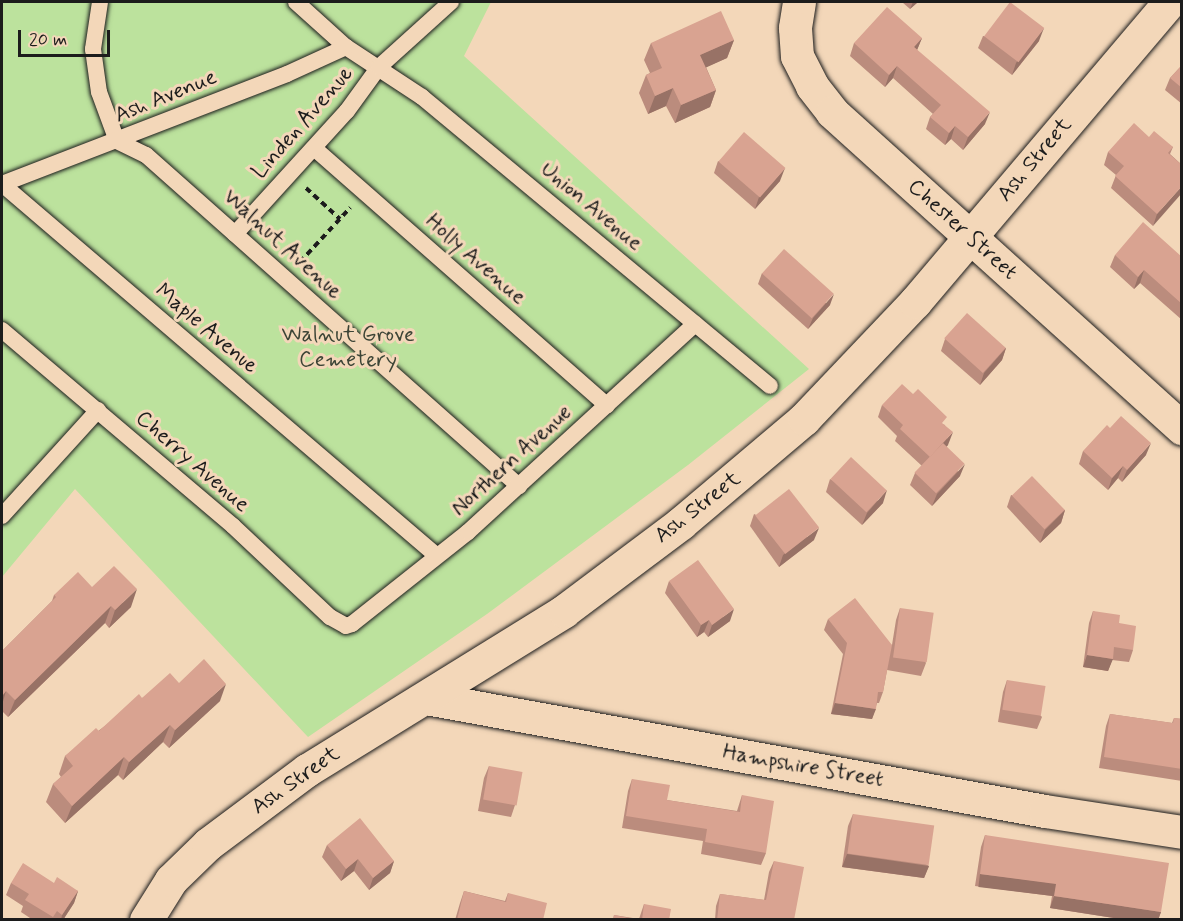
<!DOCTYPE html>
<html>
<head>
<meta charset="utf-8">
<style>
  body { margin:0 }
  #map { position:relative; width:1183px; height:921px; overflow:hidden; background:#f3d7b9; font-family:Mynerve,sans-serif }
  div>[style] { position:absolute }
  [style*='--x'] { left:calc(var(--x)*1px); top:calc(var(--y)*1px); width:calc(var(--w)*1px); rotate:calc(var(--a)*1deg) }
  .green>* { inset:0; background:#bce29d }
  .path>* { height:4px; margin-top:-2px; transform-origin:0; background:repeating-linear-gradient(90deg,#1c1c1c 0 6px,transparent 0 10.5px) }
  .roads { filter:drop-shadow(0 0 2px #1c1c1c) drop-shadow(0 0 2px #1c1c1c) }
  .service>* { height:16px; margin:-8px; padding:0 8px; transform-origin:8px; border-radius:8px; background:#f3d7b9 }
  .minor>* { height:33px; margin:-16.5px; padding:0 16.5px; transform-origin:16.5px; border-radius:16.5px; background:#f3d7b9 }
  .wall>* { inset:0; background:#bb8c7d }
  .shaded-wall>* { inset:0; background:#987266; transform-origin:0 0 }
  .building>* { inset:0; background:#d9a391; transform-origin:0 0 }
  span { translate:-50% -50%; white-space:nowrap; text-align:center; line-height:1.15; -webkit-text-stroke:6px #f3d7b9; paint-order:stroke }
  .street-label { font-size:22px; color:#1c1c1c }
  .park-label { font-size:22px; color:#3c4436 }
  .frame { position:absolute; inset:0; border:3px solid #1c1c1c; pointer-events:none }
  .scale { position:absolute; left:18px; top:30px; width:92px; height:27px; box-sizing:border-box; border:3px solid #1c1c1c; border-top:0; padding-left:8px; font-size:18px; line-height:21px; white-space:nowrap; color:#1c1c1c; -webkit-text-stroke:4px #f3d7b9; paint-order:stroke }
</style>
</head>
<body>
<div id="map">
  <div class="green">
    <div style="clip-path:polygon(2px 2px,491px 2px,464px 56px,809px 369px,688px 465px,487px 614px,308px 737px,75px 489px,2px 577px)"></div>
  </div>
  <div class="path">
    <div style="--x:306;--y:188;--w:46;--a:42.4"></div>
    <div style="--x:300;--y:262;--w:74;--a:-47.2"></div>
  </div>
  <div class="roads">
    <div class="service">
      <div style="--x:100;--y:2;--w:48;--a:98.5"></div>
      <div style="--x:93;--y:49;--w:43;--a:82.1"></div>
      <div style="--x:99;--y:92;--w:52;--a:69.8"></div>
      <div style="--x:296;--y:2;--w:67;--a:42"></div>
      <div style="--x:346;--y:47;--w:91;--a:33.3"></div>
      <div style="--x:422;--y:97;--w:452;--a:39.7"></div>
      <div style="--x:117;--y:141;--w:32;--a:26"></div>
      <div style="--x:146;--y:155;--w:499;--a:41.6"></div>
      <div style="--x:314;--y:148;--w:390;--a:41.3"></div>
      <div style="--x:2;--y:184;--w:571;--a:40.53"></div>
      <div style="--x:2;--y:184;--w:305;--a:-21.1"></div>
      <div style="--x:287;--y:74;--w:65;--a:-24.6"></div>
      <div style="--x:235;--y:234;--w:166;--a:-47.7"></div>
      <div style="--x:347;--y:111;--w:54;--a:-54"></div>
      <div style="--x:379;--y:67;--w:97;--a:-42.1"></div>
      <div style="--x:2;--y:330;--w:303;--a:40.3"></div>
      <div style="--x:233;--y:526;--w:133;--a:43.2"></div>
      <div style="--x:330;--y:617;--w:18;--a:29"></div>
      <div style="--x:346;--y:626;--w:6;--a:-18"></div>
      <div style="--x:352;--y:624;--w:148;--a:-38.4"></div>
      <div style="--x:468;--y:532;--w:308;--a:-42.5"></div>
      <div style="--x:2;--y:516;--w:143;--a:-47.8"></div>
    </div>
    <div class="minor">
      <div style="--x:799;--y:2;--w:26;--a:99"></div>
      <div style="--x:795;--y:28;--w:28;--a:86"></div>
      <div style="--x:797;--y:56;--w:34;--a:63"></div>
      <div style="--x:812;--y:86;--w:33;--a:52"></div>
      <div style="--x:832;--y:112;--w:472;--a:42.1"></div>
      <div style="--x:426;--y:698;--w:629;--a:10.35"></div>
      <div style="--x:1045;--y:811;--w:139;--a:8.7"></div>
      <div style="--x:146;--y:920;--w:47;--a:-58"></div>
      <div style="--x:171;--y:880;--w:52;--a:-44.2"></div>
      <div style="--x:208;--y:844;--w:124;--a:-36.8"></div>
      <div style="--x:307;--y:770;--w:302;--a:-31.7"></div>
      <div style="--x:564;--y:611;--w:146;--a:-36.9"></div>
      <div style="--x:681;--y:523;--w:161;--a:-40.2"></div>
      <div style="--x:804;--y:419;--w:161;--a:-46.5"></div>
      <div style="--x:915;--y:302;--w:393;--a:-49.7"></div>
    </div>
  </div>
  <div class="wall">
    <div style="clip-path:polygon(902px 2px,918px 2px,910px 9px)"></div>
    <div style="clip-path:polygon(983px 36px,1039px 41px,1012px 75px,978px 48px)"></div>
    <div style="clip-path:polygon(922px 38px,917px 50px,985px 124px,963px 150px,951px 139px,945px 145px,926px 129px,930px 117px,933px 114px,893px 78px,885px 87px,850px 56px,854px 43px)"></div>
    <div style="clip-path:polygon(734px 40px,727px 58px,706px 67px,716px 90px,710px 107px,675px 123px,666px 106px,648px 114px,639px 93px,646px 75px,650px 73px,644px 60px,651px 43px)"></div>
    <div style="clip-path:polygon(1182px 65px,1182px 104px,1165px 90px,1170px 78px)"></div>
    <div style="clip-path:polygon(1149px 137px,1173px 147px,1170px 154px,1182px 165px,1153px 226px,1111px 188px,1116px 175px,1104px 165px,1108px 152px)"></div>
    <div style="clip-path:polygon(718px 161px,780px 181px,755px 209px,714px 173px)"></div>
    <div style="clip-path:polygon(1115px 255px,1182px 257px,1182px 320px,1140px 283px,1134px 289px,1110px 267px)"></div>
    <div style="clip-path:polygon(762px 273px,830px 305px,808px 329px,758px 284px)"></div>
    <div style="clip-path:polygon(945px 339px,1006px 348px,1002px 360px,980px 385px,941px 351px)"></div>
    <div style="clip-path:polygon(882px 405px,945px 425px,948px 445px,946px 447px,960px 476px,932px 506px,910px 485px,915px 473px,922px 466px,895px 441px,897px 436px,878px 417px)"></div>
    <div style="clip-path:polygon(1083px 451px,1146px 455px,1122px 482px,1118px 478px,1108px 490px,1079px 464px)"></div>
    <div style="clip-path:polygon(830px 479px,883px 503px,862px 525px,826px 492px)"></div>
    <div style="clip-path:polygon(1011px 495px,1065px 510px,1061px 523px,1040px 543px,1007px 507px)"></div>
    <div style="clip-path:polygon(754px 514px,814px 540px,779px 567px,750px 526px)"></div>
    <div style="clip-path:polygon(669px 581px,730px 621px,708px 637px,704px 632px,697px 637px,665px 593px)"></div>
    <div style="clip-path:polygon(92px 587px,131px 607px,109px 628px,105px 623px,8px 717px,2px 711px,2px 651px,52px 601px,54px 595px)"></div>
    <div style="clip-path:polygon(900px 608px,926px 663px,921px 676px,887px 670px,883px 692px,879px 703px,877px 703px,872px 719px,831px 714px,843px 654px,824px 630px,828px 619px,892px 645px,896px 620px)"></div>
    <div style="clip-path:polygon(1093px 611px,1119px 623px,1133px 650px,1129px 662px,1112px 660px,1108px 671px,1083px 667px,1089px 623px)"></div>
    <div style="clip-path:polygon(1007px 680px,1042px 717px,1037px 729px,998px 722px,1003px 692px)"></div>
    <div style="clip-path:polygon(179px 683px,220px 701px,169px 748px,163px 742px,123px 780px,118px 775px,65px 823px,46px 802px,53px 784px,61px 777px,59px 774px,65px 756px,142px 698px)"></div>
    <div style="clip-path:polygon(1110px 714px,1172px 723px,1174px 718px,1182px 719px,1182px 781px,1099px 768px,1106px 726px)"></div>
    <div style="clip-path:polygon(489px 766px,515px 805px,511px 817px,478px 811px,484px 778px)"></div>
    <div style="clip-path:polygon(632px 779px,667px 800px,737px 811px,742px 795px,766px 853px,761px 865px,701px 854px,703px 841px,622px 828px,628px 791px)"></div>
    <div style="clip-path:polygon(853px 814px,929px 866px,924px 878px,842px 867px,848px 826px)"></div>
    <div style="clip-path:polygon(985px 835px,1161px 912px,1158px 920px,1127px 920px,1050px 908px,1052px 896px,975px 886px,981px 847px)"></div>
    <div style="clip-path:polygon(327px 845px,394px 861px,390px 873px,369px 890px,354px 871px,341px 881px,322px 857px)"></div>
    <div style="clip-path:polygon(774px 861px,794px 920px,715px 920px,716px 906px,720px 894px,764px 900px,769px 872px)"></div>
    <div style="clip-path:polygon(11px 883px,54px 883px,78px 891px,74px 903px,63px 920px,33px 920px,21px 912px,23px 906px,6px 895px)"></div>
    <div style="clip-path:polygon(464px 891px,505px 901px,508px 893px,543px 920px,455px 920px,460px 903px)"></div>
    <div style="clip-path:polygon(644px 904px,669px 920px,613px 920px,614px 915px,639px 919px)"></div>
  </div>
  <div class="shaded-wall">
    <div style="clip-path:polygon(913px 2px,918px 2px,910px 9px)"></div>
    <div style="clip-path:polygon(1044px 28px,1039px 41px,1012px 75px,1016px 63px)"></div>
    <div style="clip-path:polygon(922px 38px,917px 50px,914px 47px)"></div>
    <div style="clip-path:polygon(734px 40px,727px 58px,694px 73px,700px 55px)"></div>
    <div style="clip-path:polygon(897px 66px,893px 78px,885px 87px,889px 75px)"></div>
    <div style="clip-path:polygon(673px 88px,666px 106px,648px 114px,655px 96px)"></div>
    <div style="clip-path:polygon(716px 90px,710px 107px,675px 123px,681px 105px)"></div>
    <div style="clip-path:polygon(990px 112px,985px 124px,963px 150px,968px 137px)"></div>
    <div style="clip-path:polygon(955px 126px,951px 139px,945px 145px,949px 133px)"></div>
    <div style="clip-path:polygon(785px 168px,780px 181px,755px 209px,759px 197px)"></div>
    <div style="clip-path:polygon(1182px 186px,1182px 193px,1153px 226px,1157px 214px)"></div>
    <div style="clip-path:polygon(1144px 270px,1140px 283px,1134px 289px,1138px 277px)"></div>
    <div style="clip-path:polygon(834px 294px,830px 305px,808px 329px,813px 318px)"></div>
    <div style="clip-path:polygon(1006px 348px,1002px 360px,980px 385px,984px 373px)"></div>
    <div style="clip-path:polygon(953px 432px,948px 445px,926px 469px,930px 457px)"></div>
    <div style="clip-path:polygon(1151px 443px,1146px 455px,1122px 482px,1127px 470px)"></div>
    <div style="clip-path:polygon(965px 464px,960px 476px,932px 506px,937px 494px)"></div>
    <div style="clip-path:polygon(1123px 466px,1118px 478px,1108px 490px,1112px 478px)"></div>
    <div style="clip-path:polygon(887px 490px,883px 503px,862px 525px,867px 513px)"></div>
    <div style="clip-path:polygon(1065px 510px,1061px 523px,1040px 543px,1045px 530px)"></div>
    <div style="clip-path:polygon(819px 528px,814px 540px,779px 567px,783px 555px)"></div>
    <div style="clip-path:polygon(137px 589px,131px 607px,109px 628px,115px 610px)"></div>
    <div style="clip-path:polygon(111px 606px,105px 623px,8px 717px,15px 700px)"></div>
    <div style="clip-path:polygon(734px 609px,730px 621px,708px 637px,712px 625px)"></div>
    <div style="clip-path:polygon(709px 620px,704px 632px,697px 637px,701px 625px)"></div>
    <div style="clip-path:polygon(1087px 655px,1113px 659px,1108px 671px,1083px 667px)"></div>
    <div style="clip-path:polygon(226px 684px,220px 701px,169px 748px,175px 730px)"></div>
    <div style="clip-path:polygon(6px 691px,2px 705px,2px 696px)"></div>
    <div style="clip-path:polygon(835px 703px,876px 709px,872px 719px,831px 714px)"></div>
    <div style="clip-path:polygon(170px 725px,163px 742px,123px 780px,129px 762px)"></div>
    <div style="clip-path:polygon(124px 757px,118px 775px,65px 823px,72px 806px)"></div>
    <div style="clip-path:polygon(847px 854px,929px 866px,924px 878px,842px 867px)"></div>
    <div style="clip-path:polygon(358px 859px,354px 871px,341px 881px,346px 869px)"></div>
    <div style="clip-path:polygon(394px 861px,390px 873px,369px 890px,373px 878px)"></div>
    <div style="left:980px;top:874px;width:77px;height:13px;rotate:7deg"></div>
    <div style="clip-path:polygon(78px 891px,74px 903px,63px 920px,61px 920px,62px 915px)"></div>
    <div style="clip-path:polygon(1054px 896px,1161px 912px,1158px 920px,1127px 920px,1050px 908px)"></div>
  </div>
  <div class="building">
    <div style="left:1010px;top:2px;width:43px;height:43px;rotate:37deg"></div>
    <div style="clip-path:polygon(887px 7px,922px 38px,914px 47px,990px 112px,968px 137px,955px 126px,949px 133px,930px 117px,941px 105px,897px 66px,889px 75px,854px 43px)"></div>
    <div style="clip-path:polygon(721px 11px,734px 40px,700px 55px,716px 90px,681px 105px,673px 88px,655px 96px,646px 75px,662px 68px,651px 43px)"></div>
    <div style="clip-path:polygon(1182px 65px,1182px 88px,1170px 78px)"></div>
    <div style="clip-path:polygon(1134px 123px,1149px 137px,1154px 131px,1173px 147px,1168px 153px,1182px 165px,1182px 186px,1157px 214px,1115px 176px,1124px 166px,1108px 152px)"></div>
    <div style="left:744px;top:132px;width:55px;height:39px;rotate:41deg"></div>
    <div style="clip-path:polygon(1143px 222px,1182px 257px,1182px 304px,1144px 270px,1138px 277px,1115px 255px)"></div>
    <div style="left:784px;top:249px;width:67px;height:33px;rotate:42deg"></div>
    <div style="left:967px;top:313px;width:52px;height:34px;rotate:42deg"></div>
    <div style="clip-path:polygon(902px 384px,913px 394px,918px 389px,947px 417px,942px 423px,953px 432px,930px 457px,900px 429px,903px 425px,882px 405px)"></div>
    <div style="clip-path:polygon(1121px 416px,1151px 443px,1127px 470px,1123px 466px,1112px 478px,1083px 451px,1107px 425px,1110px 428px)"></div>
    <div style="left:943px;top:443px;width:30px;height:41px;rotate:44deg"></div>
    <div style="left:851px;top:457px;width:49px;height:30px;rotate:43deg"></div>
    <div style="left:1032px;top:476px;width:47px;height:28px;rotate:46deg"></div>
    <div style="left:789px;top:489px;width:49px;height:43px;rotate:52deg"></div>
    <div style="clip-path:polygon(698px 560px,734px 609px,712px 625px,709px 620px,701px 625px,669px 581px)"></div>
    <div style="clip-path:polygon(114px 566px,137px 589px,115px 610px,111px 606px,15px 700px,6px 691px,2px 696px,2px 651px,56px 597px,54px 595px,78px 572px,92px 587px)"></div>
    <div style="clip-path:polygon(855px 598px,892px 645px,883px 692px,878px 692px,876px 709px,835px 703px,847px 643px,828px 619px)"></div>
    <div style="left:900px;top:608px;width:34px;height:50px;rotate:8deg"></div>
    <div style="clip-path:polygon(1093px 611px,1120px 615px,1119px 623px,1136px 626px,1133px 650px,1114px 647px,1113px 659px,1087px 655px)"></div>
    <div style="clip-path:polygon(204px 659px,226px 684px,175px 730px,170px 725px,129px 762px,124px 757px,72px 806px,53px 784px,73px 766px,65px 756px,96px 728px,99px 731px,139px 694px,142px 698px,170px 673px,179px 683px)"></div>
    <div style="left:1007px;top:680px;width:39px;height:30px;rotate:9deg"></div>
    <div style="clip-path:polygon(1110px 714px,1173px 723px,1174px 718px,1182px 719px,1182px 769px,1104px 757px)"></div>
    <div style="left:489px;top:766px;width:34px;height:34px;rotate:10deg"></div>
    <div style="clip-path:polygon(632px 779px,670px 785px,667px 800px,740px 812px,742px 795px,774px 801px,766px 853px,705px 842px,707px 829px,626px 816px)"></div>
    <div style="left:853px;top:814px;width:82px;height:40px;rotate:8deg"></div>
    <div style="clip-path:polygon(360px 818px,394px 861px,373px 878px,358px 859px,346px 869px,327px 845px)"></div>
    <div style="clip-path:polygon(985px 835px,1169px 863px,1161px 912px,1054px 896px,1056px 884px,980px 874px)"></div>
    <div style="clip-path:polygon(774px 861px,804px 867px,794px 920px,717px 920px,720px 894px,766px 900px)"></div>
    <div style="clip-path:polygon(23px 863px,54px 883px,57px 877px,78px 891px,62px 915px,57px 911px,53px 917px,25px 900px,29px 894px,11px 883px)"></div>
    <div style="clip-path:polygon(464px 891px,506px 902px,508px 893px,547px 903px,543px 920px,457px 920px)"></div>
    <div style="clip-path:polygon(644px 904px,671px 909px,669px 920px,642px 920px)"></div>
    <div style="clip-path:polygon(614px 915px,640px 920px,613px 920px)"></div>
  </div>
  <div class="street-label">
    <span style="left:166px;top:97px;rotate:-22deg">Ash Avenue</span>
    <span style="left:303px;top:123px;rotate:-49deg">Linden Avenue</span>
    <span style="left:1035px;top:160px;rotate:-50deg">Ash Street</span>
    <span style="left:591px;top:207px;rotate:40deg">Union Avenue</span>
    <span style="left:962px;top:230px;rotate:42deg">Chester Street</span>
    <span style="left:282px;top:245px;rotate:42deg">Walnut Avenue</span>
    <span style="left:475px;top:260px;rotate:41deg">Holly Avenue</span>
    <span style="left:206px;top:329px;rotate:40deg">Maple Avenue</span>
    <span style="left:512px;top:461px;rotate:-42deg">Northern Avenue</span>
    <span style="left:192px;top:462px;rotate:41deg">Cherry Avenue</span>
    <span style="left:698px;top:508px;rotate:-38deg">Ash Street</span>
    <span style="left:803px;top:767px;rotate:10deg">Hampshire Street</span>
    <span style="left:296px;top:781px;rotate:-35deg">Ash Street</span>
  </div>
  <div class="park-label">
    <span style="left:348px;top:348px">Walnut Grove<br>Cemetery</span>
  </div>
  <div class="frame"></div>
  <div class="scale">20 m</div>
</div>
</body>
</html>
